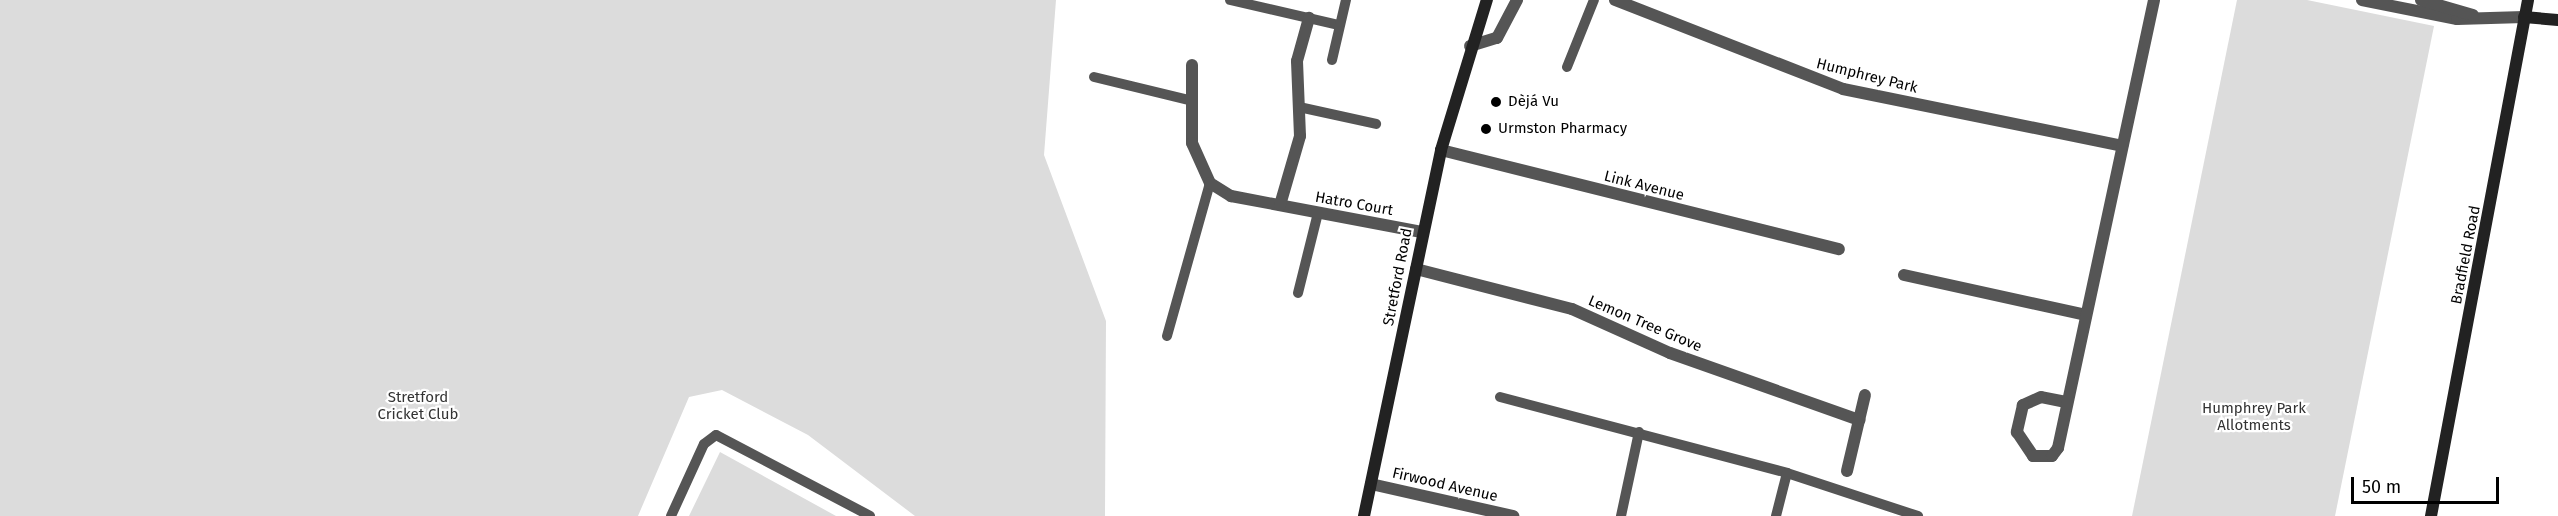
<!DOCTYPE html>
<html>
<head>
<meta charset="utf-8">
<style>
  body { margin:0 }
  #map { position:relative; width:2558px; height:516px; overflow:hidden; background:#fff; font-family:"Fira Sans",sans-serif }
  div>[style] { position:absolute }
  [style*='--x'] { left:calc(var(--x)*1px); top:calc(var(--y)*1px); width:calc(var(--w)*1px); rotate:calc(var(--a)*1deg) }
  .green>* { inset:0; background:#dcdcdc }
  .lane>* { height:10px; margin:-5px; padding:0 5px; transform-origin:5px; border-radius:5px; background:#555 }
  .street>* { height:12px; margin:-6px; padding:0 6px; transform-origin:6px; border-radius:6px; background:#555 }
  .secondary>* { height:12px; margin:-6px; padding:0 6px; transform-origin:6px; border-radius:6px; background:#222 }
  .dots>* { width:16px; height:16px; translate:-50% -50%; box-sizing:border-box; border:3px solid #fff; border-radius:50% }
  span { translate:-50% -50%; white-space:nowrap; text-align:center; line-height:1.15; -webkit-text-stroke:4.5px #fff; paint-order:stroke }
  .street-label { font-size:15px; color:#000 }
  .poi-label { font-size:15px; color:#000 }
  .left { translate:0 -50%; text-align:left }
  .park-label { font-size:15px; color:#333 }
  .scale { position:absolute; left:2351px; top:477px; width:148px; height:27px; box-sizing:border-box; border:3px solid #000; border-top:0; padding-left:8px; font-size:18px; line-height:21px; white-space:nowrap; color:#000; -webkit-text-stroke:4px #fff; paint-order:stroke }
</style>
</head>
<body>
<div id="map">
  <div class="green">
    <div style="clip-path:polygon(0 0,1056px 0,1044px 155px,1106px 321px,1105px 516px,915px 516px,808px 435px,722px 390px,689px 397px,638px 516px,0 516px)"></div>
    <div style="clip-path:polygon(2237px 0,2307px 0,2434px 26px,2335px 516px,2132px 516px)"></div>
    <div style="clip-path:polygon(720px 452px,836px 516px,837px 516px,689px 516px)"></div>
  </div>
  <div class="lane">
    <div style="--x:1230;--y:0;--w:112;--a:12.9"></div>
    <div style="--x:1332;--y:60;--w:62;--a:-76.9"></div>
    <div style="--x:1567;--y:67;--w:72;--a:-68.1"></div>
    <div style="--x:1094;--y:77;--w:98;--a:13.6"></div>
    <div style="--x:1299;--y:107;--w:79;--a:12.4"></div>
    <div style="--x:1298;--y:293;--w:82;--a:-76"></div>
    <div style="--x:1167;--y:336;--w:159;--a:-74.3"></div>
    <div style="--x:1500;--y:397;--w:297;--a:14.8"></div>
    <div style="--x:1787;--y:473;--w:138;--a:18.2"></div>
    <div style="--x:671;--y:516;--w:79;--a:-65.4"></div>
    <div style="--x:704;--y:444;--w:15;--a:-37"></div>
    <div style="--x:716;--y:435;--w:174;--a:27.7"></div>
    <div style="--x:1621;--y:516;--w:86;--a:-77.9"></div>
    <div style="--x:1776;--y:516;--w:44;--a:-75.7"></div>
  </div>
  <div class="street">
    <div style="--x:1615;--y:0;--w:245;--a:21.3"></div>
    <div style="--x:1843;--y:89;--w:285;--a:11.5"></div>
    <div style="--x:2362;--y:0;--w:97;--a:11.3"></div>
    <div style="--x:2457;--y:19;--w:67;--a:-1.7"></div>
    <div style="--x:2421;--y:0;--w:54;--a:16.1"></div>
    <div style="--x:1470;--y:46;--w:28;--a:-17"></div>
    <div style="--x:1497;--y:38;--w:43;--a:-62.2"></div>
    <div style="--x:1192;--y:65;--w:78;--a:90"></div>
    <div style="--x:1192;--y:143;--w:44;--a:65.8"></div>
    <div style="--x:1210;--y:183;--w:25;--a:32"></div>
    <div style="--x:1231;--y:196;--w:194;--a:10.7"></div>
    <div style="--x:1441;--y:150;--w:410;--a:14"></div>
    <div style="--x:1280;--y:205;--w:72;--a:-73.8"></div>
    <div style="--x:1300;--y:136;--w:75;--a:-92.3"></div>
    <div style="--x:1297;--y:61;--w:45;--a:-74.4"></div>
    <div style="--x:1416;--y:269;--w:161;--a:14.4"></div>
    <div style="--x:1572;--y:309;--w:107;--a:24.2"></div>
    <div style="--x:1670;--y:353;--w:201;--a:19.5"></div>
    <div style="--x:1904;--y:275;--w:186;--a:12.4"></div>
    <div style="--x:2066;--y:402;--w:25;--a:-169"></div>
    <div style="--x:2041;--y:397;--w:20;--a:156"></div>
    <div style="--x:2023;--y:405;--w:28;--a:103"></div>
    <div style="--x:2017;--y:432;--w:29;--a:56"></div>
    <div style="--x:2033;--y:456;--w:19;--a:0"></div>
    <div style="--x:2052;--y:456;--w:10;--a:-53"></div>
    <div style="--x:2058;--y:448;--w:458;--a:-77.9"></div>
    <div style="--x:1847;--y:471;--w:78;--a:-76.7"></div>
    <div style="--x:1371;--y:484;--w:146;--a:12.7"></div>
  </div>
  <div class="secondary">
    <div style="--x:2524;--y:17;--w:34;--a:5"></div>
    <div style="--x:1364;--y:516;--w:374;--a:-78.1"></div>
    <div style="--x:1441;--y:150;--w:157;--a:-73"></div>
    <div style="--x:2431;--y:516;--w:525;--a:-79.35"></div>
  </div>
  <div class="dots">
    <div style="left:1496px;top:102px;background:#000"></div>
    <div style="left:1486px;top:129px;background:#000"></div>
  </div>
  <div class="street-label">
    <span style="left:1867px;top:76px;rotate:14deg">Humphrey Park</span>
    <span style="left:1644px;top:186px;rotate:14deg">Link Avenue</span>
    <span style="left:1354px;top:204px;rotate:10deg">Hatro Court</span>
    <span style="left:2466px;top:255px;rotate:-79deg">Bradfield Road</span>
    <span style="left:1398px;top:277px;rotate:-79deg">Stretford Road</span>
    <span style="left:1645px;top:324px;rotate:23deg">Lemon Tree Grove</span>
    <span style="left:1445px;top:485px;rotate:13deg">Firwood Avenue</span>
  </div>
  <div class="poi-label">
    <span class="left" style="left:1508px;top:102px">Dèjá Vu</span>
    <span class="left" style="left:1498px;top:129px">Urmston Pharmacy</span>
  </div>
  <div class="park-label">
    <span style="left:418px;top:406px">Stretford<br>Cricket Club</span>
    <span style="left:2254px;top:417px">Humphrey Park<br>Allotments</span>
  </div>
  <div class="scale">50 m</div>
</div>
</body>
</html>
